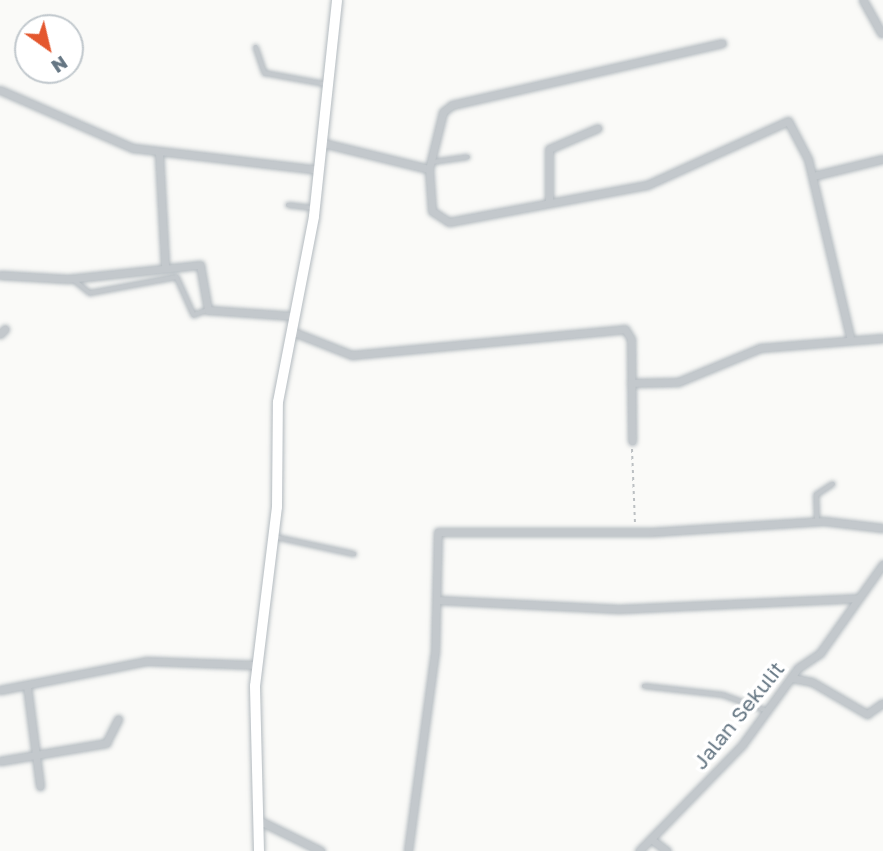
<!DOCTYPE html>
<html>
<head>
<meta charset="utf-8">
<style>
  body { margin:0 }
  #map { position:relative; width:883px; height:851px; overflow:hidden; background:#fafaf8; font-family:"Golos Text",sans-serif }
  div>[style] { position:absolute }
  [style*='--x'] { left:calc(var(--x)*1px); top:calc(var(--y)*1px); width:calc(var(--w)*1px); rotate:calc(var(--a)*1deg) }
  .path>* { height:2px; margin-top:-1px; transform-origin:0; background:repeating-linear-gradient(90deg,#bbbfc2 0 3.5px,transparent 0 7px) }
  .roads { filter:drop-shadow(0 0 2px #b3babf) drop-shadow(0 0 2px #b3babf) }
  .lane>* { height:3.5px; margin:-1.75px; padding:0 1.75px; transform-origin:1.75px; border-radius:1.75px; background:#c3c8cc }
  .street>* { height:7px; margin:-3.5px; padding:0 3.5px; transform-origin:3.5px; border-radius:3.5px; background:#c3c8cc }
  .secondary>* { height:10px; margin:-5px; padding:0 5px; transform-origin:5px; border-radius:5px; background:#fff }
  span { translate:-50% -50%; white-space:nowrap; text-align:center; line-height:1.15; -webkit-text-stroke:7px #fff; paint-order:stroke }
  .street-label { font-size:21px; color:#657683 }
  .north { position:absolute; left:14px; top:14px; width:70px; height:70px; box-sizing:border-box; background:#fff; border:2px solid #c1c8cd; border-radius:50%; rotate:146deg; font-size:19px; font-weight:700; line-height:28px; text-align:center; color:#657683 }
  .north::after { content:''; display:block; margin:auto; width:24px; height:32px; background:#e4572e; clip-path:polygon(50% 0,100% 100%,50% 72%,0 100%) }
</style>
</head>
<body>
<div id="map">
  <div class="path">
    <div style="--x:632;--y:449;--w:75;--a:87.7"></div>
  </div>
  <div class="roads">
    <div class="lane">
      <div style="--x:256;--y:47;--w:28;--a:71"></div>
      <div style="--x:265;--y:73;--w:61;--a:10.4"></div>
      <div style="--x:433;--y:162;--w:35;--a:-8"></div>
      <div style="--x:288;--y:205;--w:25;--a:7"></div>
      <div style="--x:74;--y:280;--w:21;--a:39"></div>
      <div style="--x:90;--y:293;--w:88;--a:-10.4"></div>
      <div style="--x:177;--y:277;--w:42;--a:65.9"></div>
      <div style="--x:194;--y:315;--w:15;--a:-20"></div>
      <div style="--x:817;--y:519;--w:24;--a:-92"></div>
      <div style="--x:816;--y:495;--w:20;--a:-33"></div>
      <div style="--x:276;--y:537;--w:80;--a:12.3"></div>
      <div style="--x:644;--y:686;--w:80;--a:6.5"></div>
      <div style="--x:723;--y:695;--w:45;--a:19.7"></div>
    </div>
    <div class="street">
      <div style="--x:863;--y:0;--w:38;--a:61"></div>
      <div style="--x:0;--y:90;--w:145;--a:23.6"></div>
      <div style="--x:133;--y:148;--w:188;--a:6.7"></div>
      <div style="--x:323;--y:143;--w:109;--a:13.8"></div>
      <div style="--x:429;--y:169;--w:42;--a:85.9"></div>
      <div style="--x:432;--y:211;--w:20;--a:33"></div>
      <div style="--x:449;--y:222;--w:201;--a:-10.6"></div>
      <div style="--x:647;--y:185;--w:155;--a:-24.4"></div>
      <div style="--x:788;--y:121;--w:43;--a:62.2"></div>
      <div style="--x:808;--y:159;--w:182;--a:76.7"></div>
      <div style="--x:159;--y:154;--w:112;--a:86.9"></div>
      <div style="--x:429;--y:169;--w:59;--a:-76.2"></div>
      <div style="--x:443;--y:112;--w:11;--a:-38"></div>
      <div style="--x:452;--y:105;--w:277;--a:-12.9"></div>
      <div style="--x:813;--y:176;--w:72;--a:-13.7"></div>
      <div style="--x:549;--y:202;--w:53;--a:-90"></div>
      <div style="--x:549;--y:149;--w:53;--a:-23.2"></div>
      <div style="--x:0;--y:275;--w:68;--a:3.4"></div>
      <div style="--x:68;--y:279;--w:133;--a:-6.1"></div>
      <div style="--x:200;--y:265;--w:46;--a:79.9"></div>
      <div style="--x:208;--y:310;--w:86;--a:4"></div>
      <div style="--x:291;--y:331;--w:66;--a:21.5"></div>
      <div style="--x:352;--y:355;--w:274;--a:-5.4"></div>
      <div style="--x:625;--y:329;--w:12;--a:59"></div>
      <div style="--x:631;--y:339;--w:102;--a:89.4"></div>
      <div style="--x:0;--y:334;--w:7;--a:-45"></div>
      <div style="--x:631;--y:383;--w:47;--a:-1.2"></div>
      <div style="--x:678;--y:382;--w:89;--a:-22.5"></div>
      <div style="--x:760;--y:348;--w:123;--a:-4.6"></div>
      <div style="--x:437;--y:600;--w:182;--a:2.8"></div>
      <div style="--x:619;--y:609;--w:238;--a:-2.6"></div>
      <div style="--x:792;--y:678;--w:20;--a:11"></div>
      <div style="--x:812;--y:682;--w:64;--a:30.2"></div>
      <div style="--x:867;--y:714;--w:19;--a:-35"></div>
      <div style="--x:27;--y:686;--w:101;--a:82.6"></div>
      <div style="--x:0;--y:690;--w:149;--a:-11.2"></div>
      <div style="--x:146;--y:661;--w:110;--a:2.1"></div>
      <div style="--x:0;--y:761;--w:108;--a:-9.6"></div>
      <div style="--x:106;--y:743;--w:27;--a:-63"></div>
      <div style="--x:258;--y:820;--w:70;--a:26.2"></div>
      <div style="--x:651;--y:839;--w:20;--a:37"></div>
      <div style="--x:408;--y:851;--w:201;--a:-82.3"></div>
      <div style="--x:435;--y:652;--w:120;--a:-88.6"></div>
      <div style="--x:438;--y:532;--w:214;--a:0"></div>
      <div style="--x:652;--y:532;--w:172;--a:-3.7"></div>
      <div style="--x:824;--y:521;--w:59;--a:6.8"></div>
      <div style="--x:639;--y:851;--w:148;--a:-45.8"></div>
      <div style="--x:742;--y:745;--w:95;--a:-54"></div>
      <div style="--x:798;--y:668;--w:27;--a:-34"></div>
      <div style="--x:820;--y:653;--w:109;--a:-54.7"></div>
    </div>
    <div class="secondary">
      <div style="--x:259;--y:851;--w:165;--a:-91.4"></div>
      <div style="--x:255;--y:686;--w:180;--a:-83"></div>
      <div style="--x:277;--y:507;--w:105;--a:-89.5"></div>
      <div style="--x:278;--y:402;--w:189;--a:-79"></div>
      <div style="--x:314;--y:216;--w:217;--a:-83.9"></div>
    </div>
  </div>
  <div class="street-label">
    <span style="left:738px;top:715px;rotate:-51deg">Jalan Sekulit</span>
  </div>
  <div class="north">N</div>
</div>
</body>
</html>
